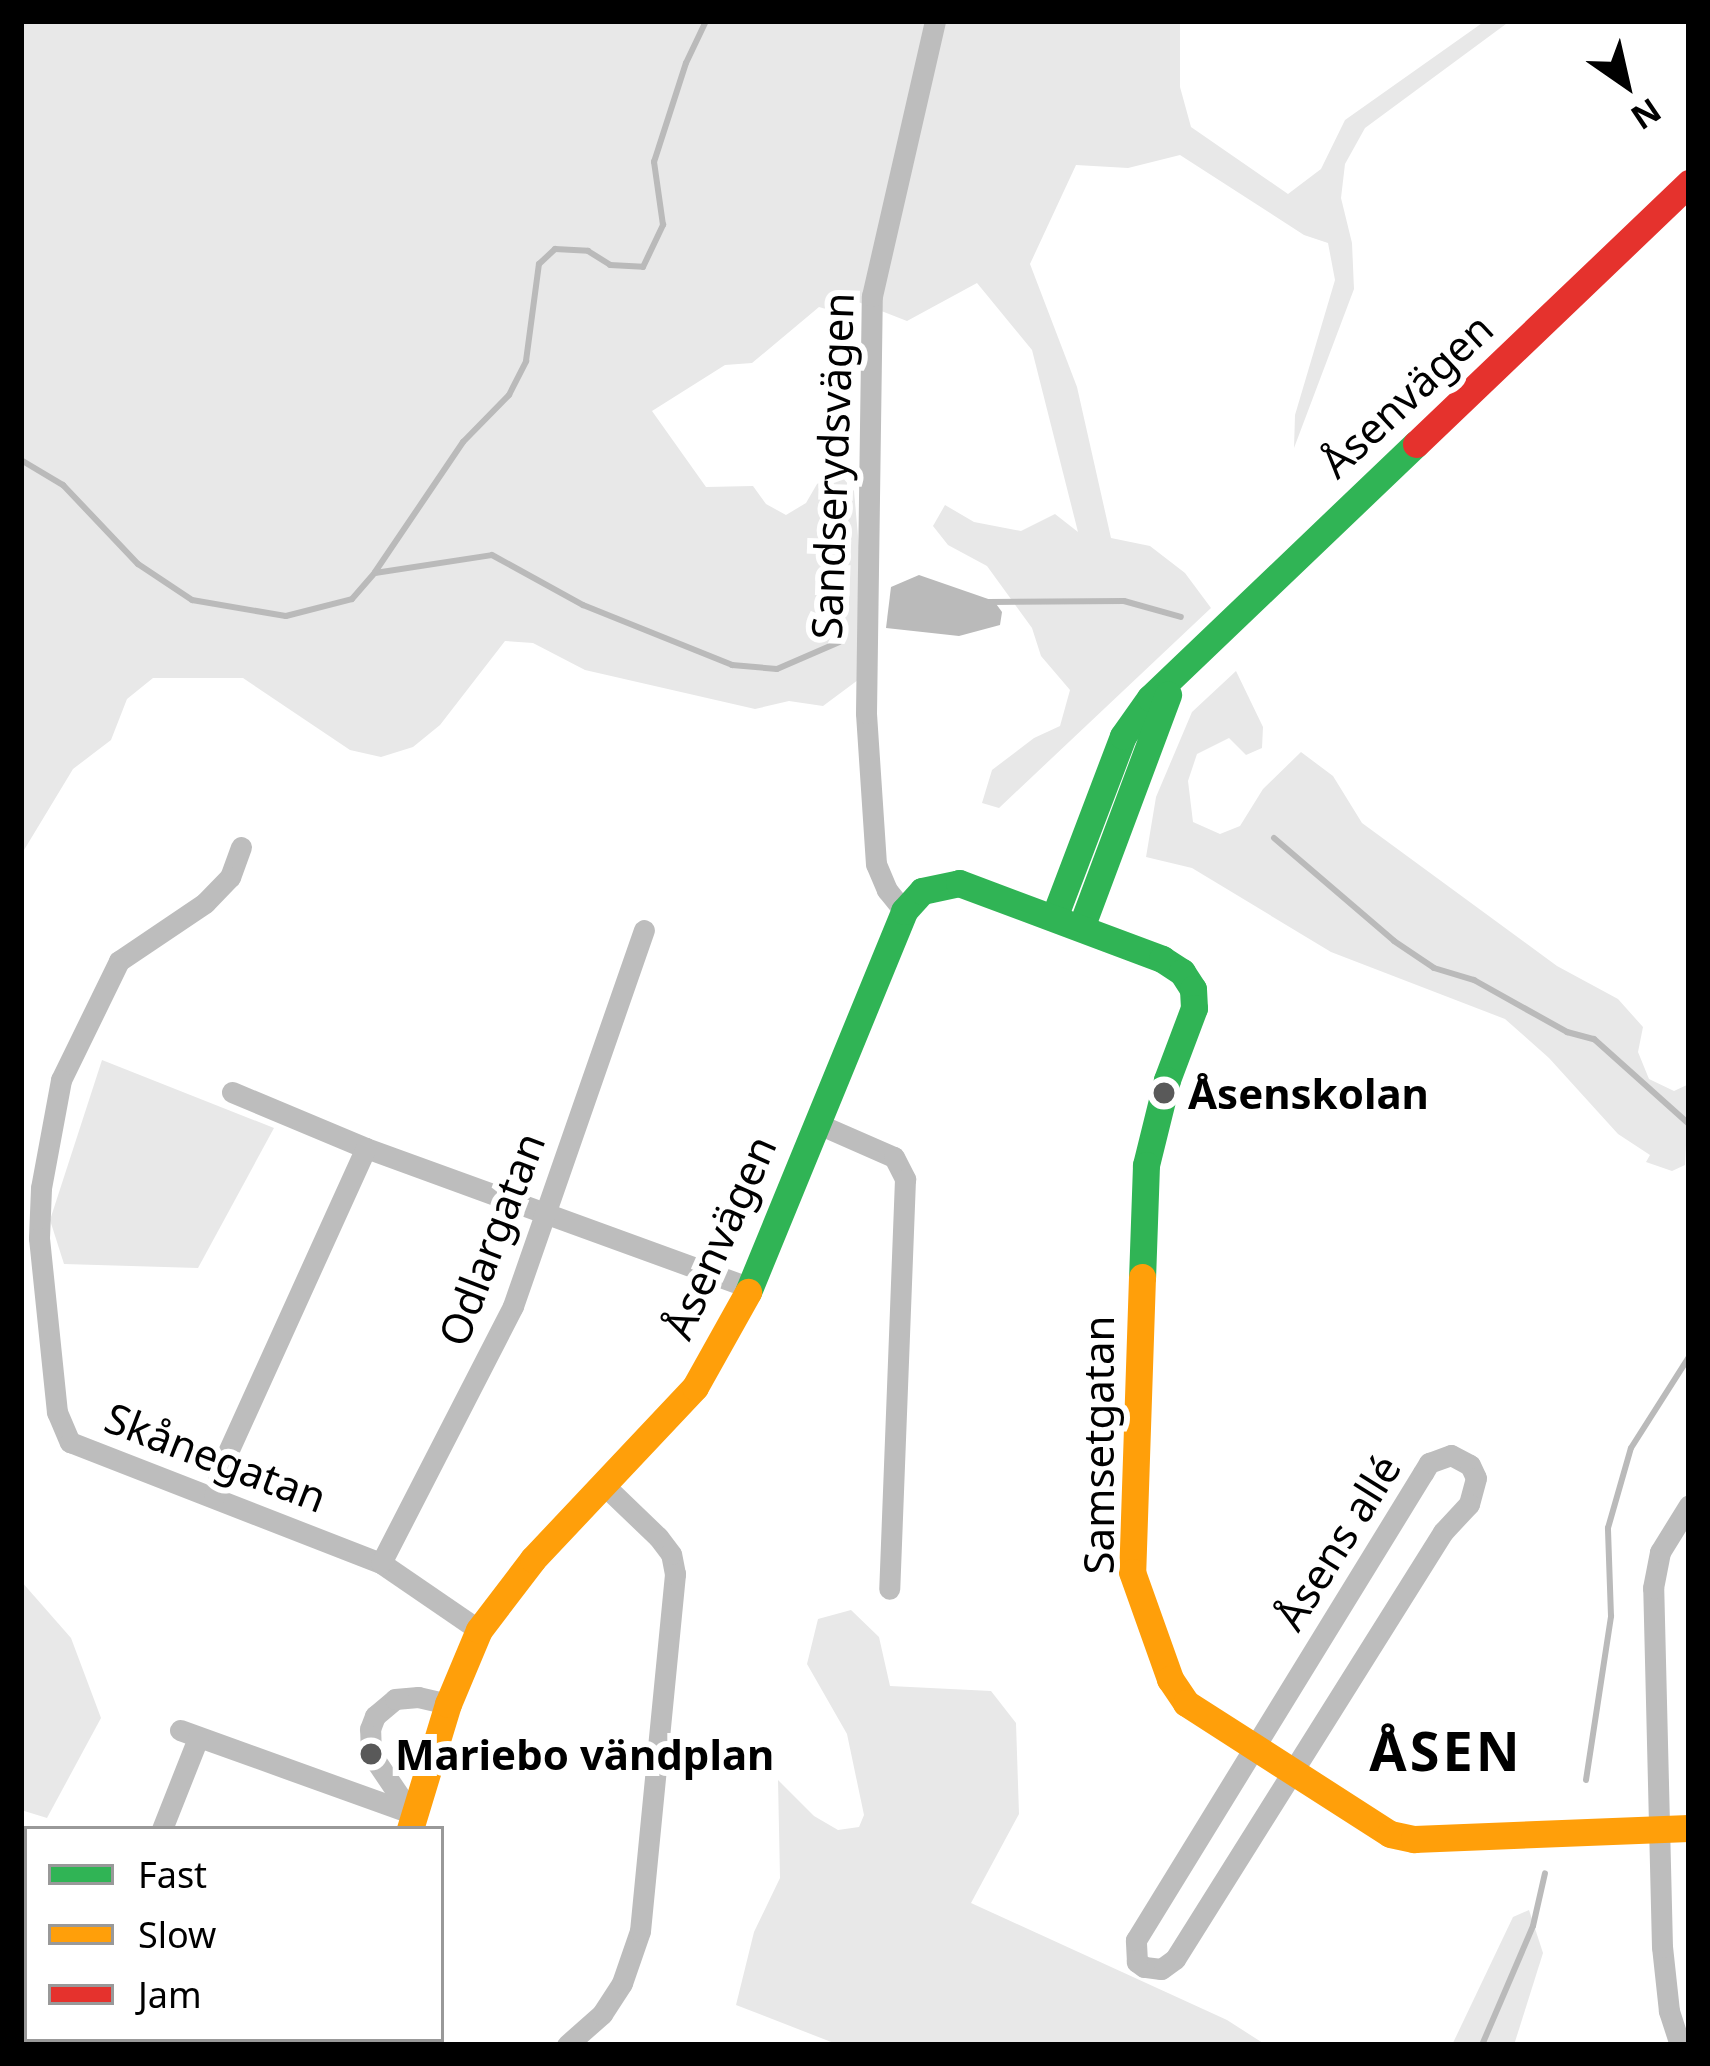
<!DOCTYPE html>
<html>
<head>
<meta charset="utf-8">
<style>
  body { margin:0 }
  #map { position:relative; width:1710px; height:2066px; overflow:hidden; background:#fff; font-family:"Noto Sans",sans-serif }
  div>[style] { position:absolute }
  [style*='--x'] { left:calc(var(--x)*1px); top:calc(var(--y)*1px); width:calc(var(--w)*1px); rotate:calc(var(--a)*1deg) }
  .green>* { inset:0; background:#e8e8e8 }
  .water>* { inset:0; background:#bababa }
  .stream>* { height:6px; margin:-3px; padding:0 3px; transform-origin:3px; border-radius:3px; background:#bababa }
  .street>* { height:21px; margin:-10.5px; padding:0 10.5px; transform-origin:10.5px; border-radius:10.5px; background:#bdbdbd }
  .fast>* { height:27px; margin:-13.5px; padding:0 13.5px; transform-origin:13.5px; border-radius:13.5px; background:#30b455 }
  .slow>* { height:27px; margin:-13.5px; padding:0 13.5px; transform-origin:13.5px; border-radius:13.5px; background:#ff9f0a }
  .jam>* { height:27px; margin:-13.5px; padding:0 13.5px; transform-origin:13.5px; border-radius:13.5px; background:#e5322d }
  .dots>* { width:33px; height:33px; translate:-50% -50%; box-sizing:border-box; border:6px solid #fff; border-radius:50% }
  span { translate:-50% -50%; white-space:nowrap; text-align:center; line-height:1.15; -webkit-text-stroke:12px #fff; paint-order:stroke }
  .street-label { font-size:42px; color:#000 }
  .poi-label { font-size:42px; color:#000; font-weight:700 }
  .left { translate:0 -50%; text-align:left }
  .district-label { font-size:54px; color:#000; font-weight:700; letter-spacing:3px }
  .frame { position:absolute; inset:0; border:24px solid #000; pointer-events:none }
  .legend { position:absolute; left:24px; top:1826px; width:420px; height:216px; box-sizing:border-box; background:#fff; border:3px solid #999; margin:0; padding:15px 21px; list-style:none; font-size:36px; color:#000 }
  .legend li { display:flex; align-items:center; gap:24px; height:60px }
  .legend b { width:60px; border:3px solid #999 }
  .north { position:absolute; left:1566px; top:24px; width:120px; height:120px; -webkit-text-stroke:9px #fff; paint-order:stroke; rotate:146deg; font-size:33px; font-weight:700; line-height:48px; text-align:center; color:#000 }
  .north::after { content:''; display:block; margin:auto; width:42px; height:54px; background:#000; clip-path:polygon(50% 0,100% 100%,50% 72%,0 100%) }
</style>
</head>
<body>
<div id="map">
  <div class="green">
    <div style="clip-path:polygon(21px 21px,1180px 21px,1180px 87px,1191px 127px,1288px 194px,1321px 169px,1345px 120px,1485px 21px,1510px 21px,1365px 128px,1345px 164px,1341px 198px,1352px 243px,1354px 289px,1294px 448px,1295px 415px,1335px 280px,1328px 243px,1304px 235px,1180px 155px,1128px 168px,1076px 165px,1030px 264px,1077px 387px,1111px 538px,1150px 546px,1185px 573px,1211px 608px,999px 808px,982px 803px,992px 770px,1034px 738px,1060px 726px,1070px 690px,1041px 656px,1032px 628px,987px 566px,948px 545px,933px 526px,945px 505px,974px 522px,1021px 531px,1055px 514px,1078px 532px,1032px 350px,977px 283px,907px 321px,848px 298px,836px 312px,819px 307px,752px 363px,725px 365px,652px 411px,706px 487px,753px 486px,766px 504px,786px 515px,806px 503px,817px 484px,837px 471px,854px 491px,866px 626px,858px 680px,823px 706px,789px 701px,755px 709px,585px 670px,533px 643px,505px 641px,440px 725px,413px 747px,381px 757px,350px 750px,243px 678px,153px 678px,127px 699px,111px 740px,73px 769px,21px 855px)"></div>
    <div style="clip-path:polygon(1236px 671px,1263px 727px,1262px 748px,1246px 755px,1229px 738px,1197px 754px,1188px 781px,1193px 822px,1220px 834px,1240px 826px,1263px 789px,1301px 752px,1333px 776px,1362px 823px,1557px 966px,1618px 999px,1643px 1027px,1638px 1052px,1649px 1079px,1674px 1091px,1689px 1084px,1685px 1165px,1672px 1171px,1646px 1162px,1650px 1155px,1618px 1134px,1549px 1058px,1505px 1019px,1331px 952px,1192px 868px,1146px 857px,1156px 797px,1192px 712px)"></div>
    <div style="clip-path:polygon(102px 1060px,274px 1128px,198px 1268px,64px 1264px,50px 1220px)"></div>
    <div style="clip-path:polygon(21px 1581px,71px 1638px,101px 1718px,47px 1818px,21px 1810px)"></div>
    <div style="clip-path:polygon(851px 1610px,879px 1637px,890px 1686px,991px 1691px,1016px 1723px,1019px 1814px,971px 1903px,1227px 2020px,1266px 2045px,839px 2045px,736px 2005px,754px 1932px,780px 1878px,778px 1780px,814px 1816px,838px 1830px,859px 1827px,864px 1815px,847px 1734px,807px 1664px,818px 1619px)"></div>
    <div style="clip-path:polygon(1529px 1910px,1543px 1953px,1514px 2045px,1452px 2045px,1513px 1917px)"></div>
  </div>
  <div class="water">
    <div style="clip-path:polygon(919px 575px,994px 601px,1002px 612px,1000px 625px,959px 636px,886px 628px,891px 587px)"></div>
  </div>
  <div class="stream">
    <div style="--x:21;--y:460;--w:49;--a:30.8"></div>
    <div style="--x:63;--y:485;--w:109;--a:46.5"></div>
    <div style="--x:138;--y:564;--w:65;--a:33.7"></div>
    <div style="--x:192;--y:600;--w:95;--a:9.7"></div>
    <div style="--x:286;--y:616;--w:68;--a:-14.4"></div>
    <div style="--x:352;--y:599;--w:35;--a:-49"></div>
    <div style="--x:375;--y:573;--w:118;--a:-8.7"></div>
    <div style="--x:492;--y:555;--w:104;--a:28.8"></div>
    <div style="--x:583;--y:605;--w:161;--a:21.9"></div>
    <div style="--x:732;--y:665;--w:45;--a:5.1"></div>
    <div style="--x:777;--y:669;--w:68;--a:-23.5"></div>
    <div style="--x:375;--y:572;--w:157;--a:-55.9"></div>
    <div style="--x:463;--y:442;--w:66;--a:-45.6"></div>
    <div style="--x:509;--y:395;--w:38;--a:-63"></div>
    <div style="--x:526;--y:361;--w:98;--a:-82.4"></div>
    <div style="--x:539;--y:264;--w:22;--a:-43"></div>
    <div style="--x:555;--y:249;--w:33;--a:3"></div>
    <div style="--x:588;--y:251;--w:26;--a:32"></div>
    <div style="--x:610;--y:265;--w:33;--a:3"></div>
    <div style="--x:643;--y:267;--w:47;--a:-64.5"></div>
    <div style="--x:663;--y:225;--w:64;--a:-98.1"></div>
    <div style="--x:654;--y:162;--w:104;--a:-72.1"></div>
    <div style="--x:686;--y:63;--w:47;--a:-64.5"></div>
    <div style="--x:989;--y:602;--w:135;--a:-0.4"></div>
    <div style="--x:1124;--y:601;--w:59;--a:15.7"></div>
    <div style="--x:1274;--y:838;--w:158;--a:40.6"></div>
    <div style="--x:1394;--y:941;--w:48;--a:34"></div>
    <div style="--x:1434;--y:968;--w:42;--a:16.7"></div>
    <div style="--x:1474;--y:980;--w:107;--a:29.2"></div>
    <div style="--x:1567;--y:1032;--w:28;--a:15"></div>
    <div style="--x:1594;--y:1039;--w:127;--a:41.8"></div>
    <div style="--x:1586;--y:1780;--w:166;--a:-81.3"></div>
    <div style="--x:1611;--y:1616;--w:88;--a:-92"></div>
    <div style="--x:1608;--y:1528;--w:83;--a:-74"></div>
    <div style="--x:1631;--y:1448;--w:108;--a:-57.5"></div>
    <div style="--x:1482;--y:2045;--w:129;--a:-66.8"></div>
    <div style="--x:1533;--y:1926;--w:54;--a:-77.2"></div>
  </div>
  <div class="street">
    <div style="--x:241;--y:847;--w:32;--a:110"></div>
    <div style="--x:230;--y:877;--w:36;--a:134"></div>
    <div style="--x:205;--y:903;--w:104;--a:146"></div>
    <div style="--x:119;--y:961;--w:132;--a:116"></div>
    <div style="--x:61;--y:1080;--w:110;--a:100.5"></div>
    <div style="--x:41;--y:1188;--w:50;--a:92.3"></div>
    <div style="--x:39;--y:1238;--w:175;--a:84.1"></div>
    <div style="--x:57;--y:1412;--w:33;--a:67"></div>
    <div style="--x:70;--y:1442;--w:334;--a:21.3"></div>
    <div style="--x:381;--y:1563;--w:119;--a:34.4"></div>
    <div style="--x:904;--y:911;--w:27;--a:-129"></div>
    <div style="--x:887;--y:890;--w:28;--a:-113"></div>
    <div style="--x:876;--y:864;--w:151;--a:-93.8"></div>
    <div style="--x:866;--y:713;--w:417;--a:-89.2"></div>
    <div style="--x:872;--y:296;--w:282;--a:-77.1"></div>
    <div style="--x:232;--y:1092;--w:145;--a:22.7"></div>
    <div style="--x:366;--y:1148;--w:409;--a:20"></div>
    <div style="--x:816;--y:1123;--w:85;--a:23.6"></div>
    <div style="--x:894;--y:1157;--w:25;--a:63"></div>
    <div style="--x:905;--y:1179;--w:410;--a:92.2"></div>
    <div style="--x:1451;--y:1455;--w:21;--a:28"></div>
    <div style="--x:1470;--y:1465;--w:14;--a:65"></div>
    <div style="--x:1476;--y:1478;--w:27;--a:105"></div>
    <div style="--x:1469;--y:1504;--w:38;--a:133"></div>
    <div style="--x:1443;--y:1532;--w:504;--a:122.11"></div>
    <div style="--x:1175;--y:1959;--w:17;--a:144"></div>
    <div style="--x:1161;--y:1969;--w:17;--a:-173"></div>
    <div style="--x:1144;--y:1967;--w:9;--a:-144"></div>
    <div style="--x:1137;--y:1962;--w:22;--a:-93"></div>
    <div style="--x:1136;--y:1940;--w:548;--a:-58.43"></div>
    <div style="--x:1423;--y:1473;--w:12;--a:-59"></div>
    <div style="--x:1429;--y:1463;--w:23;--a:-20"></div>
    <div style="--x:214;--y:1497;--w:33;--a:-76"></div>
    <div style="--x:222;--y:1465;--w:348;--a:-65.6"></div>
    <div style="--x:381;--y:1563;--w:289;--a:-62.8"></div>
    <div style="--x:513;--y:1306;--w:398;--a:-70.8"></div>
    <div style="--x:180;--y:1730;--w:245;--a:19.8"></div>
    <div style="--x:411;--y:1813;--w:71;--a:-124.1"></div>
    <div style="--x:371;--y:1754;--w:25;--a:-92"></div>
    <div style="--x:370;--y:1729;--w:14;--a:-69"></div>
    <div style="--x:375;--y:1716;--w:26;--a:-40"></div>
    <div style="--x:395;--y:1699;--w:23;--a:-5"></div>
    <div style="--x:418;--y:1697;--w:31;--a:13"></div>
    <div style="--x:162;--y:1829;--w:98;--a:-68.4"></div>
    <div style="--x:21;--y:1944;--w:7;--a:27"></div>
    <div style="--x:263;--y:2039;--w:17;--a:21"></div>
    <div style="--x:75;--y:2045;--w:7;--a:-63"></div>
    <div style="--x:567;--y:2045;--w:47;--a:-41.5"></div>
    <div style="--x:602;--y:2014;--w:37;--a:-57"></div>
    <div style="--x:622;--y:1983;--w:55;--a:-70.9"></div>
    <div style="--x:640;--y:1931;--w:359;--a:-84.4"></div>
    <div style="--x:675;--y:1574;--w:20;--a:-101"></div>
    <div style="--x:671;--y:1554;--w:21;--a:-127"></div>
    <div style="--x:658;--y:1537;--w:72;--a:-136.1"></div>
    <div style="--x:1680;--y:2045;--w:36;--a:-108"></div>
    <div style="--x:1669;--y:2011;--w:64;--a:-96.2"></div>
    <div style="--x:1662;--y:1947;--w:359;--a:-91.4"></div>
    <div style="--x:1653;--y:1588;--w:37;--a:-79"></div>
    <div style="--x:1660;--y:1552;--w:55;--a:-58.3"></div>
  </div>
  <div class="fast">
    <div style="--x:1055;--y:915;--w:191;--a:-69.2"></div>
    <div style="--x:1123;--y:736;--w:47;--a:-54.6"></div>
    <div style="--x:1150;--y:698;--w:368;--a:-43.7"></div>
    <div style="--x:1082;--y:925;--w:246;--a:-69.5"></div>
    <div style="--x:748;--y:1292;--w:412;--a:-67.7"></div>
    <div style="--x:904;--y:911;--w:27;--a:-48"></div>
    <div style="--x:922;--y:891;--w:38;--a:-12"></div>
    <div style="--x:959;--y:883;--w:217;--a:20.5"></div>
    <div style="--x:1162;--y:959;--w:24;--a:33"></div>
    <div style="--x:1182;--y:972;--w:20;--a:57"></div>
    <div style="--x:1193;--y:989;--w:19;--a:87"></div>
    <div style="--x:1194;--y:1008;--w:77;--a:110.6"></div>
    <div style="--x:1167;--y:1080;--w:88;--a:103.9"></div>
    <div style="--x:1146;--y:1165;--w:112;--a:92"></div>
  </div>
  <div class="slow">
    <div style="--x:1142;--y:1277;--w:295;--a:91.9"></div>
    <div style="--x:1132;--y:1572;--w:114;--a:70.4"></div>
    <div style="--x:1170;--y:1679;--w:29;--a:56"></div>
    <div style="--x:1186;--y:1703;--w:242;--a:32.7"></div>
    <div style="--x:1390;--y:1834;--w:25;--a:12"></div>
    <div style="--x:1414;--y:1839;--w:275;--a:-2.3"></div>
    <div style="--x:410;--y:1829;--w:131;--a:-73.1"></div>
    <div style="--x:448;--y:1704;--w:80;--a:-67.3"></div>
    <div style="--x:479;--y:1630;--w:89;--a:-52.7"></div>
    <div style="--x:533;--y:1559;--w:236;--a:-46.7"></div>
    <div style="--x:695;--y:1387;--w:109;--a:-60.8"></div>
    <div style="--x:417;--y:2039;--w:6;--a:72"></div>
  </div>
  <div class="jam">
    <div style="--x:1416;--y:444;--w:378;--a:-43.7"></div>
  </div>
  <div class="dots">
    <div style="left:1164px;top:1093px;background:#595959"></div>
    <div style="left:371px;top:1754px;background:#595959"></div>
  </div>
  <div class="street-label">
    <span style="left:1406px;top:395px;rotate:-43deg">Åsenvägen</span>
    <span style="left:832px;top:466px;rotate:-88deg">Sandserydsvägen</span>
    <span style="left:719px;top:1237px;rotate:-66deg">Åsenvägen</span>
    <span style="left:491px;top:1239px;rotate:-69deg">Odlargatan</span>
    <span style="left:1098px;top:1445px;rotate:-90deg">Samsetgatan</span>
    <span style="left:216px;top:1457px;rotate:21deg">Skånegatan</span>
    <span style="left:1337px;top:1542px;rotate:-58deg">Åsens allé</span>
  </div>
  <div class="poi-label">
    <span class="left" style="left:1188px;top:1093px">Åsenskolan</span>
    <span class="left" style="left:395px;top:1754px">Mariebo vändplan</span>
  </div>
  <div class="district-label">
    <span style="left:1446px;top:1750px">ÅSEN</span>
  </div>
  <div class="frame"></div>
  <ul class="legend">
  <li><b style="height:15px;background:#30b455"></b>Fast</li>
  <li><b style="height:15px;background:#ff9f0a"></b>Slow</li>
  <li><b style="height:15px;background:#e5322d"></b>Jam</li>
  </ul>
  <div class="north">N</div>
</div>
</body>
</html>
